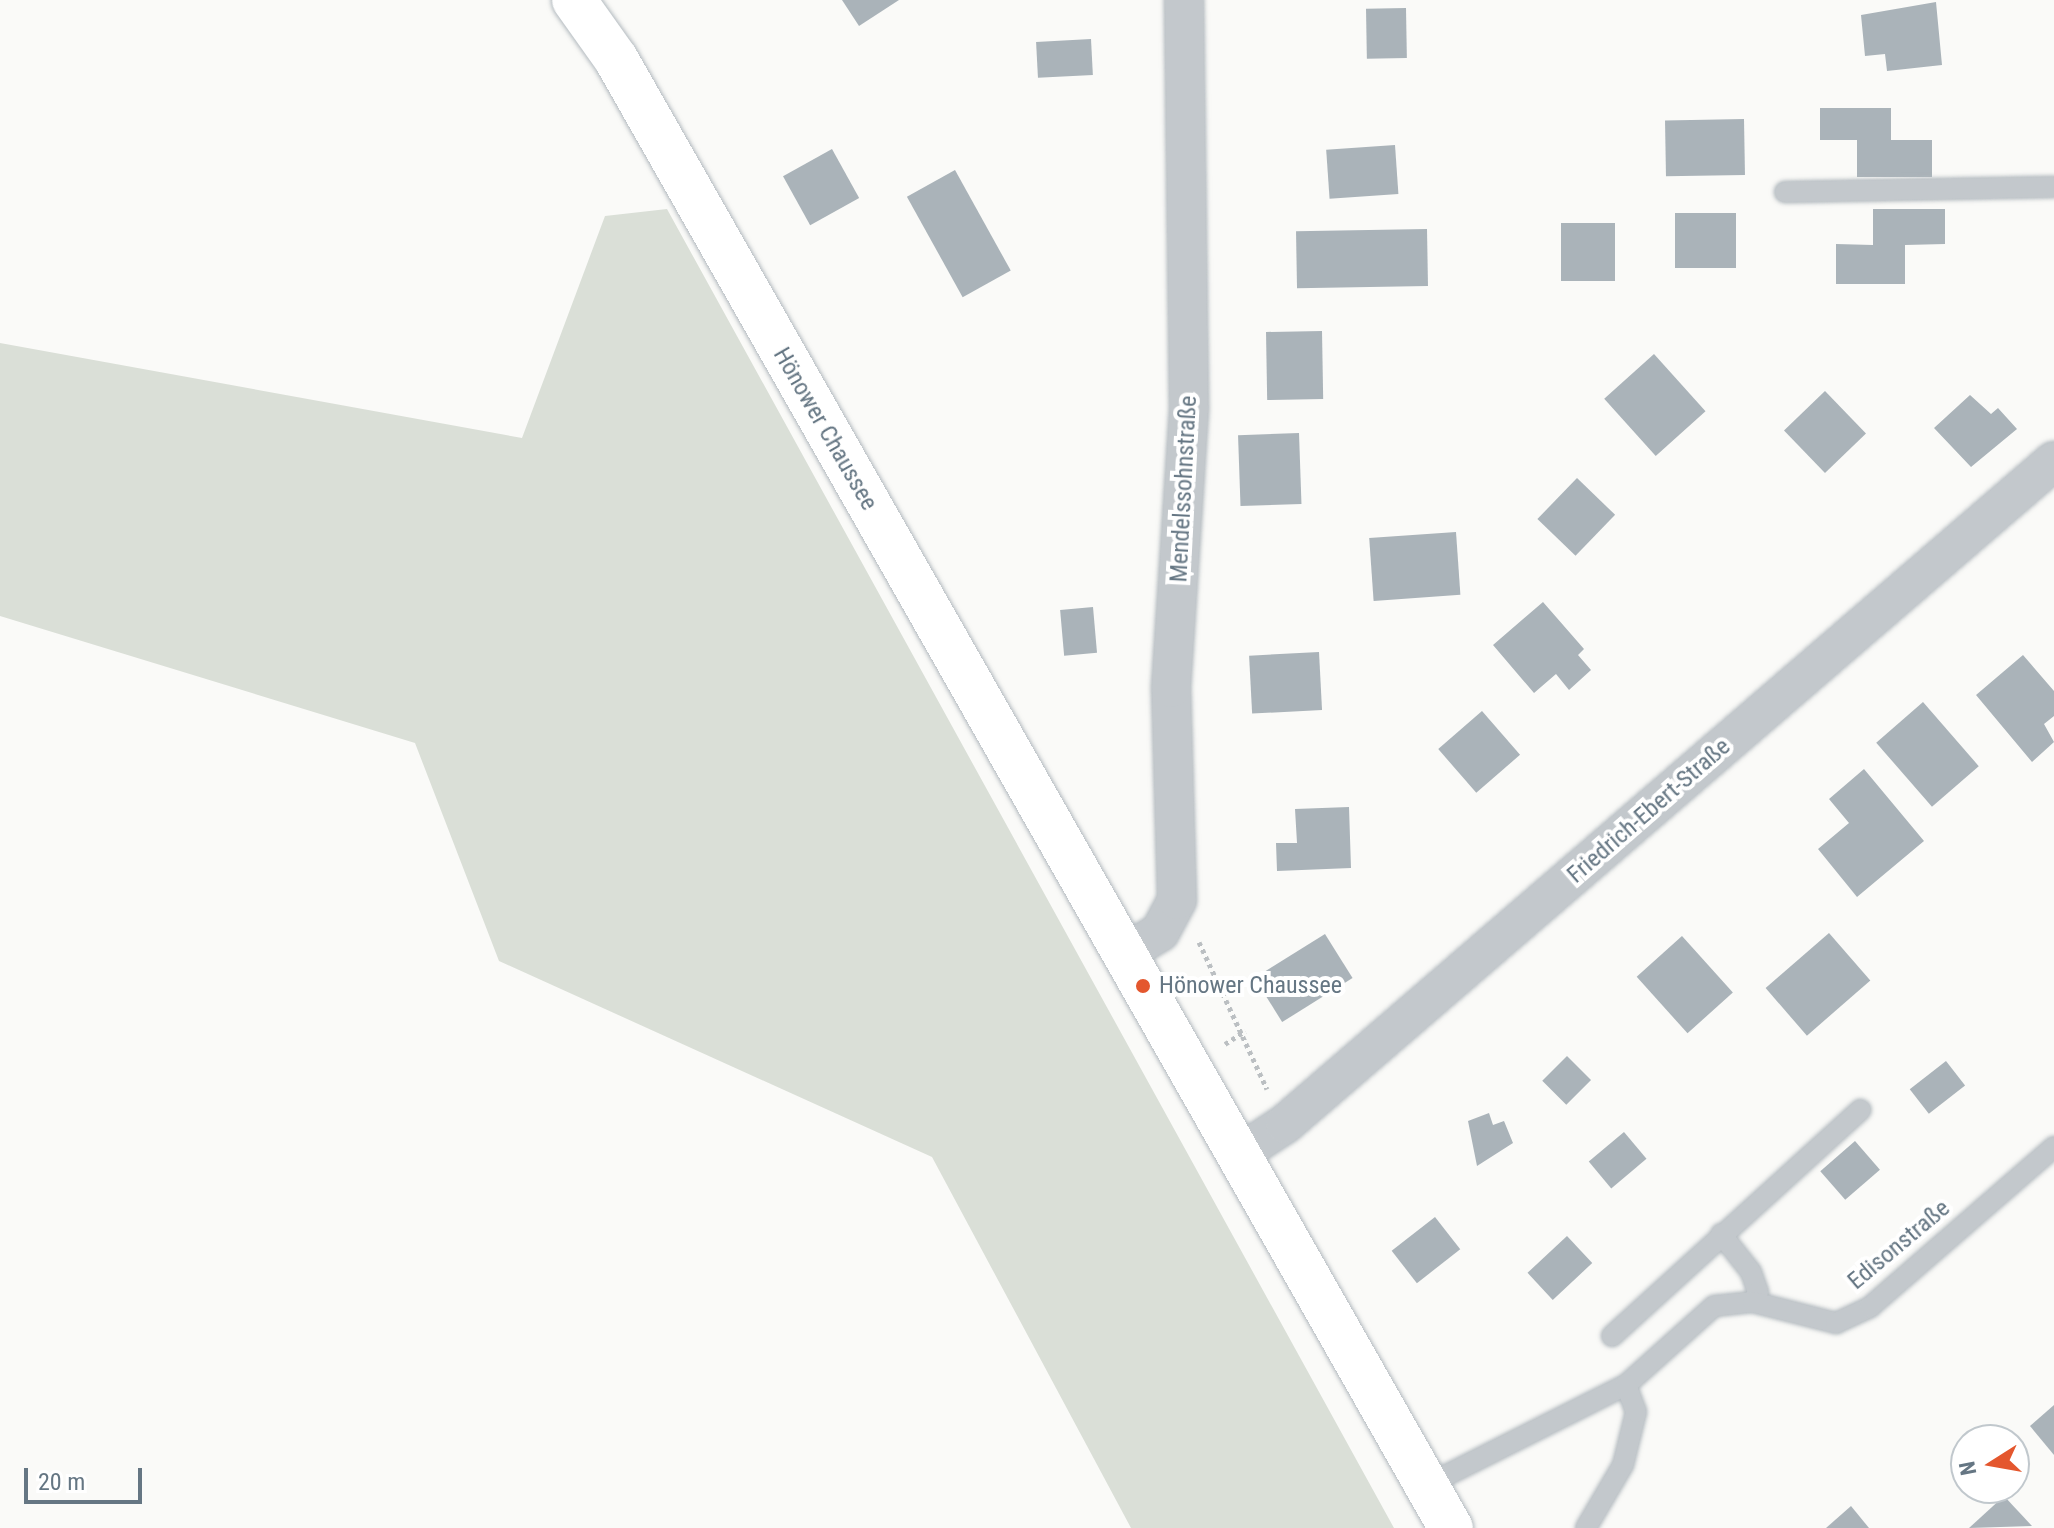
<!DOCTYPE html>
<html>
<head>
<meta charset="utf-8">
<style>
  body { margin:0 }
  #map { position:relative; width:2054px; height:1528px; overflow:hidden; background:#fafaf8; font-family:"Roboto Condensed",sans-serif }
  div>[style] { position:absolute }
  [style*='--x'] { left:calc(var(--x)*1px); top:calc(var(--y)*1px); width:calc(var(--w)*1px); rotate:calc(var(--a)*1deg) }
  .green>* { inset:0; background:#dadfd7 }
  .building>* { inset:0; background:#aab3b9; transform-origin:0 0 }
  .path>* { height:5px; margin-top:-2.5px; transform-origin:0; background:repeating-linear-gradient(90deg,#bbbfc2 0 4px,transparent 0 8px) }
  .roads { filter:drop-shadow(0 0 2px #b3babf) drop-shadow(0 0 2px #b3babf) }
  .lane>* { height:20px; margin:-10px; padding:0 10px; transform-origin:10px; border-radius:10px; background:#c3c8cc }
  .street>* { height:38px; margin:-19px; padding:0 19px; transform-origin:19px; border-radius:19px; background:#c3c8cc }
  .secondary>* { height:44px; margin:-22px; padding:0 22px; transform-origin:22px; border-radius:22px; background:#fff }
  .dots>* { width:22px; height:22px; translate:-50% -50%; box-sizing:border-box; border:4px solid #fff; border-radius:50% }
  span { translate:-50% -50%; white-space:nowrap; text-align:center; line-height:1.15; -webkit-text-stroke:8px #fff; paint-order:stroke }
  .street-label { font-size:24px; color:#657683 }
  .poi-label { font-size:24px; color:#657683 }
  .left { translate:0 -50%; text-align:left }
  .north { position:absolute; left:1950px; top:1424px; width:80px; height:80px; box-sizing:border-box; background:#fff; border:2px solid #c1c8cd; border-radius:50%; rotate:259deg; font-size:22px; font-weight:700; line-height:32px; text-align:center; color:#657683 }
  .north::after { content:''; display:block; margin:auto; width:28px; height:36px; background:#e4572e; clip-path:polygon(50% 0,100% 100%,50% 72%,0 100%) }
  .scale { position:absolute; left:24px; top:1468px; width:118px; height:36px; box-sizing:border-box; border:4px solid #657683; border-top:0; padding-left:10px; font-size:24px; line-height:28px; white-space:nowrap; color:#657683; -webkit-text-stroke:6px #fff; paint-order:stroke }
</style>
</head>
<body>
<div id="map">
  <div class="green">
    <div style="clip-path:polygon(667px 209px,1394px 1528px,1131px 1528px,932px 1157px,499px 961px,415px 743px,0 616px,0 343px,522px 438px,605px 216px)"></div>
  </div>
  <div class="building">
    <div style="clip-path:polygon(842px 0,899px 0,859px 26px)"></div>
    <div style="clip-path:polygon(1936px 2px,1942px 65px,1887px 71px,1885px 54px,1865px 56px,1861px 15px)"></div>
    <div style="left:1406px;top:8px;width:50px;height:40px;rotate:89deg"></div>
    <div style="left:1091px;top:39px;width:36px;height:55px;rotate:87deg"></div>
    <div style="clip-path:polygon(1820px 108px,1891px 108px,1891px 140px,1932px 140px,1932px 177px,1857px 177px,1857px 140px,1820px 140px)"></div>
    <div style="left:1744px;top:119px;width:56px;height:79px;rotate:89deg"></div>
    <div style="left:1395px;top:145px;width:49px;height:69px;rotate:86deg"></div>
    <div style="left:832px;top:149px;width:56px;height:56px;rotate:61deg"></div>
    <div style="left:955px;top:170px;width:115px;height:55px;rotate:61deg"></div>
    <div style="clip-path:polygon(1873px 209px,1945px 209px,1945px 244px,1905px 245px,1905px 284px,1836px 284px,1836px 244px,1873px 245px)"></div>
    <div style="left:1675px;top:213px;width:61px;height:55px"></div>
    <div style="left:1561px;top:223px;width:54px;height:58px"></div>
    <div style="left:1427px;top:229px;width:57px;height:131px;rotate:89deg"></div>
    <div style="left:1322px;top:331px;width:68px;height:56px;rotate:89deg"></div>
    <div style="left:1654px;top:354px;width:77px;height:67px;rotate:48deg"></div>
    <div style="left:1825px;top:391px;width:59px;height:57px;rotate:46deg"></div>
    <div style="clip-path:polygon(1970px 395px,1991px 414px,1998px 408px,2017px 429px,1971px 467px,1934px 428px)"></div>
    <div style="left:1299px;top:433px;width:71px;height:61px;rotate:88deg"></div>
    <div style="left:1577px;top:478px;width:53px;height:57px;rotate:44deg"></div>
    <div style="left:1456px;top:532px;width:63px;height:87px;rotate:86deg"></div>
    <div style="clip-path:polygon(1543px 602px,1584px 649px,1578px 655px,1591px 670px,1569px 690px,1556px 674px,1534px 693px,1493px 645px)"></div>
    <div style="left:1093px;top:607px;width:46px;height:33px;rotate:85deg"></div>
    <div style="left:1319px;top:652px;width:58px;height:70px;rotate:87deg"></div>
    <div style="clip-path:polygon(2023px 655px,2054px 691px,2054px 716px,2044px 724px,2054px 742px,2032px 762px,1976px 695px)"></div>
    <div style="left:1923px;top:702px;width:85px;height:62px;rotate:49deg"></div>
    <div style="left:1482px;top:711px;width:58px;height:58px;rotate:49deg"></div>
    <div style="clip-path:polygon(1864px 769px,1924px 841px,1857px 897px,1818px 849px,1849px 823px,1829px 799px)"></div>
    <div style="clip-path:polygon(1349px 807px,1351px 868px,1277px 871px,1276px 843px,1297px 843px,1295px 809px)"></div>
    <div style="left:1829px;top:933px;width:63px;height:84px;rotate:49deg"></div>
    <div style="left:1325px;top:934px;width:52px;height:83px;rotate:58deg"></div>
    <div style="left:1682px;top:936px;width:76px;height:61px;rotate:48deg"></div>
    <div style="left:1567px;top:1056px;width:34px;height:35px;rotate:45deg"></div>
    <div style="left:1946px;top:1061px;width:31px;height:46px;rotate:52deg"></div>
    <div style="clip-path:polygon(1489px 1113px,1493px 1125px,1504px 1121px,1513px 1143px,1477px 1166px,1468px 1121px)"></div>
    <div style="left:1624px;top:1132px;width:35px;height:46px;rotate:50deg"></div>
    <div style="left:1855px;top:1141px;width:38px;height:46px;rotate:49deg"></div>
    <div style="left:1435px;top:1217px;width:41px;height:55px;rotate:52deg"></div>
    <div style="left:1567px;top:1236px;width:37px;height:54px;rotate:47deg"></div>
    <div style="clip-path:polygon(2054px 1405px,2054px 1455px,2030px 1426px)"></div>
    <div style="clip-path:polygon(2004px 1496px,2032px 1526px,1969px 1528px)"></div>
    <div style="clip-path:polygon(1851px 1506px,1869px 1528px,1826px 1528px)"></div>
  </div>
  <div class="path">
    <div style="--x:1199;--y:942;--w:162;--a:65.2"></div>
    <div style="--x:1225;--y:1044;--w:24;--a:-33"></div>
  </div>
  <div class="roads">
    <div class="lane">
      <div style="--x:1785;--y:192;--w:269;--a:-1.1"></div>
      <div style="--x:1721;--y:1234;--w:48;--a:51.7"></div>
      <div style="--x:1751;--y:1272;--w:21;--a:71"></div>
      <div style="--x:1758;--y:1292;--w:11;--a:117"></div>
      <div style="--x:1612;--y:1336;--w:336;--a:-42.3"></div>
      <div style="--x:1427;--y:1485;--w:223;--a:-26.7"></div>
      <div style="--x:1626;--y:1385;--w:118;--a:-41.9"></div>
      <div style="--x:1714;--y:1306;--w:39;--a:-6"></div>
      <div style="--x:1753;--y:1302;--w:86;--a:14.2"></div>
      <div style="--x:1836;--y:1323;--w:38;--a:-25"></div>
      <div style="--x:1870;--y:1307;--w:244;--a:-41"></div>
      <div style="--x:1586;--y:1528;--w:73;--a:-59.6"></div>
      <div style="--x:1623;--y:1465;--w:55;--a:-76.2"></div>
      <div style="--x:1636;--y:1412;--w:29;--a:-110"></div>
    </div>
    <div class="street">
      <div style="--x:1124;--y:954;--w:42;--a:-31.4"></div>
      <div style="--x:1160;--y:932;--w:36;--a:-62"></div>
      <div style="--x:1177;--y:900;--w:212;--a:-91.6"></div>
      <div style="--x:1171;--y:688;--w:281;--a:-86.3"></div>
      <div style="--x:1189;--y:408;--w:408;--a:-90.7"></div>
      <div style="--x:1238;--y:1155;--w:56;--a:-33.4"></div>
      <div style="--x:1285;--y:1124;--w:1015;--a:-40.77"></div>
    </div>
    <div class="secondary">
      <div style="--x:574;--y:0;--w:72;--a:54.6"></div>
      <div style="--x:616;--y:59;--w:1690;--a:60.39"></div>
    </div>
  </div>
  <div class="dots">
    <div style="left:1143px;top:986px;background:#e4572e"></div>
  </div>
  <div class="street-label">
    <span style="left:825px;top:429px;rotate:60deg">Hönower Chaussee</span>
    <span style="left:1184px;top:489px;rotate:-87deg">Mendelssohnstraße</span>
    <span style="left:1649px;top:811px;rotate:-41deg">Friedrich-Ebert-Straße</span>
    <span style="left:1899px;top:1245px;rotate:-40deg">Edisonstraße</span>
  </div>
  <div class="poi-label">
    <span class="left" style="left:1159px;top:986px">Hönower Chaussee</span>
  </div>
  <div class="north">N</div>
  <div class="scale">20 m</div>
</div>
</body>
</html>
